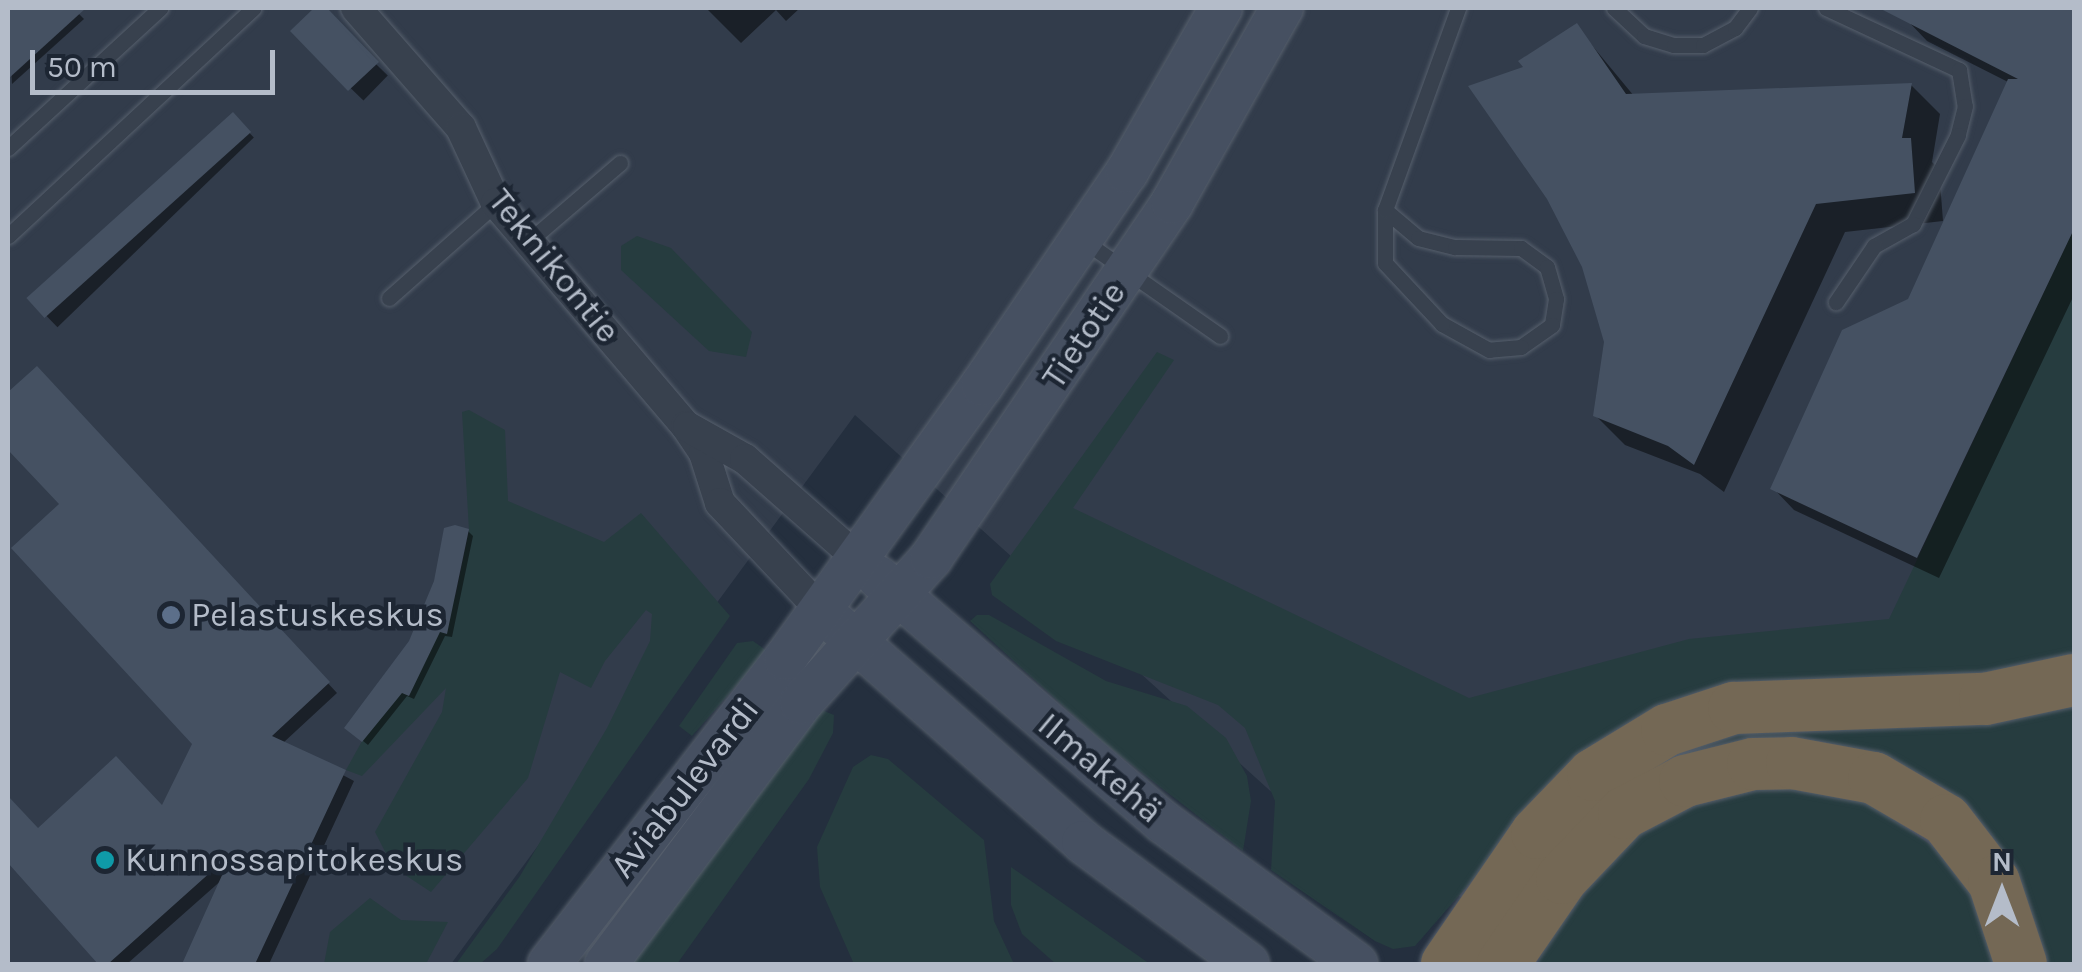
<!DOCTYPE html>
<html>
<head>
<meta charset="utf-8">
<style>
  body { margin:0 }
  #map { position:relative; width:2082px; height:972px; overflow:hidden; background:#242f3e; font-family:Karla,sans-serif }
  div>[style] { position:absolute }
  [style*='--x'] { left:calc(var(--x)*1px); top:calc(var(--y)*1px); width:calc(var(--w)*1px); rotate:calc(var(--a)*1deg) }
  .airport>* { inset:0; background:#323c4b }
  .green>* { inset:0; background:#263c3f }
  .shadow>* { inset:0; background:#0007; transform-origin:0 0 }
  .building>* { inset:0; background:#455162; transform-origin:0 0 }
  .roads { filter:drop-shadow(0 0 2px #565f6c) drop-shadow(0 0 2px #565f6c) }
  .lane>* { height:15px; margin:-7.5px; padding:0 7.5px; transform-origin:7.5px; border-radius:7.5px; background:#38414e }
  .street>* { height:30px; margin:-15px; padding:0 15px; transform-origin:15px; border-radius:15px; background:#38414e }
  .secondary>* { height:42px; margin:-21px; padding:0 21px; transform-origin:21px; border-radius:21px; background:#465061 }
  .highway>* { height:52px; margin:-26px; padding:0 26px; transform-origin:26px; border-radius:26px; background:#746855 }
  .dots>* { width:28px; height:28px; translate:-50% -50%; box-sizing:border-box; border:5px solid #1d2633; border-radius:50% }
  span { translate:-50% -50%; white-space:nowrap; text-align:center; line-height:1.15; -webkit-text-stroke:9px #1d2633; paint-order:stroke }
  .street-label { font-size:35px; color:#b4bcc9 }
  .poi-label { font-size:35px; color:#b4bcc9 }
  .left { translate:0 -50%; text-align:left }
  .frame { position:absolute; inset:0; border:10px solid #b4bcc9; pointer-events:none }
  .north { position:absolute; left:1952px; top:842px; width:100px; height:100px; -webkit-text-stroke:8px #1d2633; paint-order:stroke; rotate:0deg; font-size:28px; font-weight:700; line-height:40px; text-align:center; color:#b4bcc9 }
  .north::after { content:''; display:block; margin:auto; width:35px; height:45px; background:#b4bcc9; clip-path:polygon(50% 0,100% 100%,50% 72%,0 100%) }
  .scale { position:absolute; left:30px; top:50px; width:245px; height:45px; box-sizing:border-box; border:5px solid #b4bcc9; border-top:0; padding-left:12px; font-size:30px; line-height:35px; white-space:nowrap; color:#b4bcc9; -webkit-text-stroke:8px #1d2633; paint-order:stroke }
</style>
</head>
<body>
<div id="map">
  <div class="airport">
    <div style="clip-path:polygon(8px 8px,2074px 8px,2074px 964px,1650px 964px,1340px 854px,855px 415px,451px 964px,8px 964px)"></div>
  </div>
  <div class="green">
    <div style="clip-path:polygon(2074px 229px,2074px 661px,1575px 763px,1415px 946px,1393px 949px,1375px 941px,1271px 870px,1275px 801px,1245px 728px,1218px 705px,1056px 641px,992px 595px,990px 584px,1157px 352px,1174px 360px,1073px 508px,1469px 698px,1689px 639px,1889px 619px)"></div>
    <div style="clip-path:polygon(637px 236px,671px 248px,752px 332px,746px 357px,709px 351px,621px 270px,621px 246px)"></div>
    <div style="clip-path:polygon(469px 410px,505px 430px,508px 501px,604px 542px,641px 513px,730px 616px,497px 949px,480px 964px,456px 964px,520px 876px,607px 728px,650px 641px,652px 614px,646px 610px,605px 661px,591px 688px,560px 672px,528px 778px,431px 892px,393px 867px,375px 832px,442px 712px,446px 688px,362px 776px,346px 770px,382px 705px,444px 624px,456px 594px,469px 530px,462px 412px)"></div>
    <div style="clip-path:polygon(977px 615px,989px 615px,1106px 681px,1187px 706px,1226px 738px,1247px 776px,1251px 801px,1243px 851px,1106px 745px,970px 621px)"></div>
    <div style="clip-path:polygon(753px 641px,767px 651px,692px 736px,679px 726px,737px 643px)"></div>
    <div style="clip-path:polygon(2074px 700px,2074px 964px,2033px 964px,1965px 809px,1945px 788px,1876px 757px,1820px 741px,1786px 741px,1630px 794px,1665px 751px,1710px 735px)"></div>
    <div style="clip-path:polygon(819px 709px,834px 715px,833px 733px,809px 779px,677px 964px,624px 964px)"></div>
    <div style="clip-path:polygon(871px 755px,888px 759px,984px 840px,994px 921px,1014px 964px,853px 962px,820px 887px,817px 847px,853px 767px)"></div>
    <div style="clip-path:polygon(1778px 781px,1854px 792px,1948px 857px,1971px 888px,2000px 964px,1537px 964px,1569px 900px,1630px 829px,1703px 791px)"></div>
    <div style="clip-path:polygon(1011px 867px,1150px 964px,1056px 964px,1022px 934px,1011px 905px)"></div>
    <div style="clip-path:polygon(370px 898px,401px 920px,448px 922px,426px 964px,324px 964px,330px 932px)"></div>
  </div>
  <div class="shadow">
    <div style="clip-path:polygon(8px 8px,73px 8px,84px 19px,12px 84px)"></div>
    <div style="left:318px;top:8px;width:97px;height:35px;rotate:44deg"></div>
    <div style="clip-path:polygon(706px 8px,800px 8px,786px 21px,776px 10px,741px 43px)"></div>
    <div style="clip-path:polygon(1911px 8px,2074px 8px,2074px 295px,1939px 578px,1794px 510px,1773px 488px,1910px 300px,2010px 83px,1927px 41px,1906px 19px)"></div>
    <div style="clip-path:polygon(1576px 26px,1634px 96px,1911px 85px,1940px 114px,1932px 162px,1939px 169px,1943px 221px,1845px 232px,1724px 492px,1700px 474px,1625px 445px,1595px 415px,1607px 341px,1527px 68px)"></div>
    <div style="left:233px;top:116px;width:30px;height:273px;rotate:46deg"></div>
    <div style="clip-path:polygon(37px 369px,337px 693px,283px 743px,354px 781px,269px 964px,185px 964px,224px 878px,127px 964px,101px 964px,8px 861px,8px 798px,38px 831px,163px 809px,195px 743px,62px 504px,8px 446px,8px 395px)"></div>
    <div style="clip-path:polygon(468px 531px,473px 536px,452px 637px,445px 636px,414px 699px,407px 696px,368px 745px,352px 732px,411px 642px)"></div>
  </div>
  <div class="building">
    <div style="clip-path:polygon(8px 8px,86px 8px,8px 79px)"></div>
    <div style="clip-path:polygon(314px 8px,327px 8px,379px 62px,348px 91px,290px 31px)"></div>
    <div style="clip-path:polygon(1879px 8px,2074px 8px,2074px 229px,1917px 558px,1770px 489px,1842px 330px,1908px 299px,2008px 79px,2018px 79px)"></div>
    <div style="clip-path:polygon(1577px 23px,1626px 94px,1912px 83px,1902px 138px,1911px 138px,1915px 193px,1816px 204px,1694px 465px,1668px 446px,1593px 416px,1604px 342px,1582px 267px,1547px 199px,1468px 86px,1523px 67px,1518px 61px)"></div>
    <div style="left:233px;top:112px;width:27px;height:278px;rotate:48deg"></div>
    <div style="clip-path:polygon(37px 366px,330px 682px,272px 736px,346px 770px,255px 964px,182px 964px,232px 853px,108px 964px,98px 964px,8px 863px,8px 796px,38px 828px,116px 756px,162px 805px,192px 744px,11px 548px,59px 504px,8px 450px,8px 392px)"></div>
    <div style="clip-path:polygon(455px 525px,469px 529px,447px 634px,440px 632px,409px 696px,402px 693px,362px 742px,344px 728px,409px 641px,434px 581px,444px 528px)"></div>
  </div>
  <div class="roads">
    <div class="lane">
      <div style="--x:1614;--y:8;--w:41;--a:43"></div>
      <div style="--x:1644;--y:36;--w:31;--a:17"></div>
      <div style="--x:1674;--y:45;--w:29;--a:0"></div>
      <div style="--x:1703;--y:45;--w:36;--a:-28"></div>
      <div style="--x:1735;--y:28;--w:25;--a:-53"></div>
      <div style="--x:1826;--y:8;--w:147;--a:25"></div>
      <div style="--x:1959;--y:70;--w:36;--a:81"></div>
      <div style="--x:1965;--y:106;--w:30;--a:104"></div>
      <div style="--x:1958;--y:135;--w:100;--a:116.8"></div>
      <div style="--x:1913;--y:224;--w:45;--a:150.6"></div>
      <div style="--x:1874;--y:246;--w:68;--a:124.2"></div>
      <div style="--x:8;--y:148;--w:207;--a:-42.6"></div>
      <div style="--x:1385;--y:210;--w:43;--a:40.3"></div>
      <div style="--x:1418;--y:238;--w:38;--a:14"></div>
      <div style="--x:1455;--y:247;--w:66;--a:0.9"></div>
      <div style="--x:1521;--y:248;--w:32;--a:36"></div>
      <div style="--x:1547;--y:267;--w:33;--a:74"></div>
      <div style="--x:1556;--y:299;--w:26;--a:99"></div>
      <div style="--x:1552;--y:325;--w:38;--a:145"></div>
      <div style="--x:1521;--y:347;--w:32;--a:175"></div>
      <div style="--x:1489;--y:350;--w:54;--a:-151"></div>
      <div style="--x:1442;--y:324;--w:83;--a:-133.1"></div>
      <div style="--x:1385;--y:263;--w:53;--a:-90"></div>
      <div style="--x:1385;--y:210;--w:215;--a:-70.1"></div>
      <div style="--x:8;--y:236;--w:335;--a:-42.9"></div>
      <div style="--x:529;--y:241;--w:120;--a:-40.6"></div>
      <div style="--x:1084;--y:241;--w:166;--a:34.9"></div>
      <div style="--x:389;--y:298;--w:143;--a:-41.6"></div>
    </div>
    <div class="street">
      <div style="--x:356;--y:8;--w:159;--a:48.8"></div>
      <div style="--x:461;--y:128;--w:83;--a:65"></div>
      <div style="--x:496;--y:203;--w:293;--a:49.6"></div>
      <div style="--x:686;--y:426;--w:32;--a:56"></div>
      <div style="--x:704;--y:453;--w:52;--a:72.3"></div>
      <div style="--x:720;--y:503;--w:147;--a:46.7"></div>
      <div style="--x:688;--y:427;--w:65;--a:29.3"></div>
      <div style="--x:745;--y:459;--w:147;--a:41.4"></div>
    </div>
    <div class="secondary">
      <div style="--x:878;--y:577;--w:376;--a:40.7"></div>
      <div style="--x:1163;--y:822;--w:240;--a:36.3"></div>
      <div style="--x:836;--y:624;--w:329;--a:41.4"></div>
      <div style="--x:1083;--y:842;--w:205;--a:36.5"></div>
      <div style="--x:549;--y:964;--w:386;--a:-52.3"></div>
      <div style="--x:785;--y:659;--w:337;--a:-54.3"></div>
      <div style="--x:982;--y:385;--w:258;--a:-55.8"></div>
      <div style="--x:1127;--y:172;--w:189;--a:-60.2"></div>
      <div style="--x:606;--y:964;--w:326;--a:-53.2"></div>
      <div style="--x:801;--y:703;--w:195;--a:-48.1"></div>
      <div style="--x:931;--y:558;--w:429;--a:-55.8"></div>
      <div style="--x:1172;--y:203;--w:224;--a:-60.6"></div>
    </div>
    <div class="highway">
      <div style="--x:1447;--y:964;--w:159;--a:-55.5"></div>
      <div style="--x:1537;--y:833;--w:81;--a:-46"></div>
      <div style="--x:1593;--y:775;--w:87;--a:-31.3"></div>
      <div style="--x:1667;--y:730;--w:71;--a:-18.2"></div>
      <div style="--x:1734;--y:708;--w:251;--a:-2.1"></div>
      <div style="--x:1985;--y:699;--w:91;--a:-12.1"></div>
      <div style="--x:1503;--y:964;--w:104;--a:-55.5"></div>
      <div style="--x:1562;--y:878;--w:90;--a:-46.4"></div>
      <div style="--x:1624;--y:813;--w:69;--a:-27.7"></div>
      <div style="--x:1685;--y:781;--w:70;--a:-14"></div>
      <div style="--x:1753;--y:764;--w:39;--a:-1"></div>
      <div style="--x:1792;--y:763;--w:83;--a:10.4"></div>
      <div style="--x:1874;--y:778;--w:83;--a:30.3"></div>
      <div style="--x:1946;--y:820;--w:78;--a:52.3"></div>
      <div style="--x:1994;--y:882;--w:86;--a:71.8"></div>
    </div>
  </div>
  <div class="dots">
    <div style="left:171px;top:615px;background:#5c6f8a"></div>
    <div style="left:105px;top:860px;background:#0f9aa8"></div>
  </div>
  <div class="street-label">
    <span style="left:554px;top:266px;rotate:51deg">Teknikontie</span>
    <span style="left:1084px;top:335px;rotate:-56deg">Tietotie</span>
    <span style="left:1100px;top:768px;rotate:40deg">Ilmakehä</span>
    <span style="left:685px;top:788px;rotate:-52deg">Aviabulevardi</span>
  </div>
  <div class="poi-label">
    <span class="left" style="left:191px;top:615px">Pelastuskeskus</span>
    <span class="left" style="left:125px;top:860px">Kunnossapitokeskus</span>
  </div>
  <div class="frame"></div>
  <div class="north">N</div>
  <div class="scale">50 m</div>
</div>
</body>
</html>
